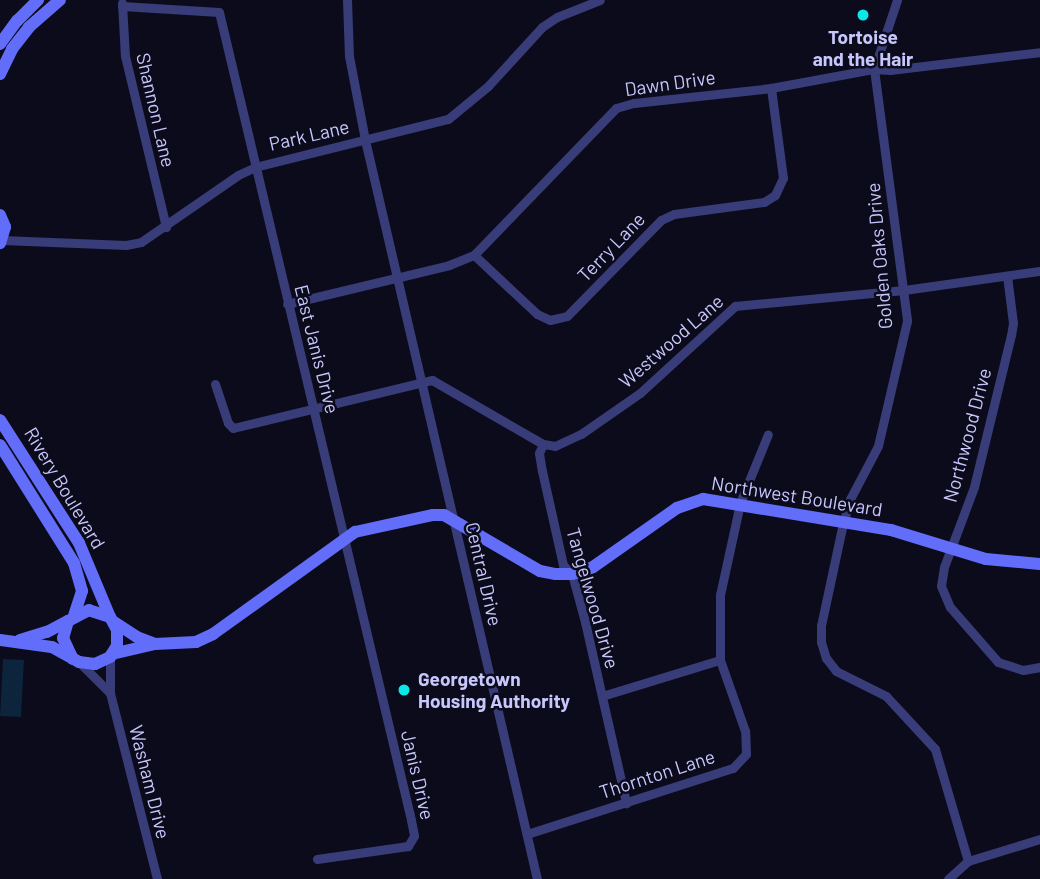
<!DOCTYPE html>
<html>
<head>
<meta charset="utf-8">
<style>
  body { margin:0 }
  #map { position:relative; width:1040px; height:879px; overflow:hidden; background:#0c0b1b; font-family:Barlow,sans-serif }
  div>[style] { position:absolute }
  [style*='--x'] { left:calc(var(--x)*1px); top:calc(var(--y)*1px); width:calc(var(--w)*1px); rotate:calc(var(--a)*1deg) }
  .water>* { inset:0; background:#0d243d; transform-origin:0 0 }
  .street>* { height:9px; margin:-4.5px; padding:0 4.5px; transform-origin:4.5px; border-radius:4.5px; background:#383c78 }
  .secondary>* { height:12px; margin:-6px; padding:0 6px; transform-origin:6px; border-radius:6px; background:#626df9 }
  .dots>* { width:19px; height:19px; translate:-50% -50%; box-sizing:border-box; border:4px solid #0c0b1b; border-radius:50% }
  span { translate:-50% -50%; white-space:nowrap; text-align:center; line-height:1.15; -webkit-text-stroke:5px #0c0b1b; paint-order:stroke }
  .poi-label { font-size:19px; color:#c8c7fd; font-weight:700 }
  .left { translate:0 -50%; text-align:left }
  .street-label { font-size:19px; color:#c8c7fd }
</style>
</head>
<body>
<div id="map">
  <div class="water">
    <div style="left:3px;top:659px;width:21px;height:57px;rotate:3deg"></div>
  </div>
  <div class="street">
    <div style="--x:347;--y:0;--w:56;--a:88"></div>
    <div style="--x:349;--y:56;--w:86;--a:79.2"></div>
    <div style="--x:365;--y:140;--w:759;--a:76.9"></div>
    <div style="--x:897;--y:0;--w:73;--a:108.4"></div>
    <div style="--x:874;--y:69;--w:254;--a:82.5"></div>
    <div style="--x:907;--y:321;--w:128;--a:103.1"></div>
    <div style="--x:878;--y:446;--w:60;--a:117.8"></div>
    <div style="--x:850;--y:499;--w:25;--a:106"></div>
    <div style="--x:843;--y:523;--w:105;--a:102.1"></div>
    <div style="--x:821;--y:626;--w:16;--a:90"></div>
    <div style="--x:821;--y:642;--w:17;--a:73"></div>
    <div style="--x:826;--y:658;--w:16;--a:52"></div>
    <div style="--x:836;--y:671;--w:56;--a:26.6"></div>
    <div style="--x:886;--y:696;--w:72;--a:47.2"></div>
    <div style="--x:935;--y:749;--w:117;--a:73.6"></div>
    <div style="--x:122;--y:3;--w:53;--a:86.8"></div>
    <div style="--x:125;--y:56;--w:176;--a:76.5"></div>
    <div style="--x:122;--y:6;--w:97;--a:3.5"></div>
    <div style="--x:219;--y:12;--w:830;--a:76.63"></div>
    <div style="--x:411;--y:820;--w:16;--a:79"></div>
    <div style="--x:414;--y:836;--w:12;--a:121"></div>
    <div style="--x:408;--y:846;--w:92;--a:171.9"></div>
    <div style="--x:2;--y:240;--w:124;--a:2.3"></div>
    <div style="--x:126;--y:245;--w:15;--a:-11"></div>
    <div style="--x:141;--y:242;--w:118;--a:-34.6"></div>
    <div style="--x:238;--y:175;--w:19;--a:-25"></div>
    <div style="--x:255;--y:167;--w:199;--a:-14"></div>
    <div style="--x:448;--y:119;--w:52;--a:-39.5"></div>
    <div style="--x:488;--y:86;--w:80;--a:-47.5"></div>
    <div style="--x:542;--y:27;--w:18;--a:-34"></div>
    <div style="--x:557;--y:17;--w:46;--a:-21.6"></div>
    <div style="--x:474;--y:255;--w:86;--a:43.1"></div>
    <div style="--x:537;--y:314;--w:14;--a:25"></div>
    <div style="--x:550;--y:320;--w:17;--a:-13"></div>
    <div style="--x:567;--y:316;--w:134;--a:-45.6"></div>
    <div style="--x:661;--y:220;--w:14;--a:-25"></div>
    <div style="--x:674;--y:214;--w:91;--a:-7.6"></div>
    <div style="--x:764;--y:202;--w:13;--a:-32"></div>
    <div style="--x:775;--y:195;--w:19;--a:-65"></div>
    <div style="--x:783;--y:178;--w:91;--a:-97.6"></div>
    <div style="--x:1007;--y:276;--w:47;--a:82.7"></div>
    <div style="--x:1013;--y:323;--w:12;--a:99"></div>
    <div style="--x:1011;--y:335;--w:156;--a:103.7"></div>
    <div style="--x:974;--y:487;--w:85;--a:110.6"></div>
    <div style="--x:944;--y:567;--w:19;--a:99"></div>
    <div style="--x:941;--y:586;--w:23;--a:67"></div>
    <div style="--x:950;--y:607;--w:73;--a:48.9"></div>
    <div style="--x:998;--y:662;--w:26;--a:18"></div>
    <div style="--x:1023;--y:670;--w:17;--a:-10"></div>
    <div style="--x:287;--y:304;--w:167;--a:-13.5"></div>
    <div style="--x:449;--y:265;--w:27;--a:-22"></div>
    <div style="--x:474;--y:255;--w:204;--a:-46"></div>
    <div style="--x:616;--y:108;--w:19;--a:-16"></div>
    <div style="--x:634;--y:103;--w:138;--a:-6.2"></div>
    <div style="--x:771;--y:88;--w:105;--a:-10.5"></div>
    <div style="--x:874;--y:69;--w:16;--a:4"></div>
    <div style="--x:890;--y:70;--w:151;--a:-6.8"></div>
    <div style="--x:215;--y:384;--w:41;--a:71.6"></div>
    <div style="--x:228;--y:423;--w:7;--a:45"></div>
    <div style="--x:233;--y:428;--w:205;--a:-13.6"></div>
    <div style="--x:432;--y:380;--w:128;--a:30"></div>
    <div style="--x:543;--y:444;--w:12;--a:9"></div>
    <div style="--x:555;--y:446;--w:29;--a:-25"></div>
    <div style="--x:581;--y:434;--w:72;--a:-34.8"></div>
    <div style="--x:640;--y:393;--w:129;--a:-42.5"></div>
    <div style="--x:735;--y:306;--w:170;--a:-5.4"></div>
    <div style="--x:904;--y:290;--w:137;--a:-8"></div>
    <div style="--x:543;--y:444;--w:10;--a:114"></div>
    <div style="--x:539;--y:453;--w:18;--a:81"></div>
    <div style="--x:542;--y:471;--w:96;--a:77.4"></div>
    <div style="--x:563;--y:565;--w:13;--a:45"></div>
    <div style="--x:572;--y:574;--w:50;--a:74.8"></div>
    <div style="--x:585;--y:622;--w:186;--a:77.2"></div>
    <div style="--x:110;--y:657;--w:36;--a:90"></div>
    <div style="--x:110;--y:693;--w:192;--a:75.8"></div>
    <div style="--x:79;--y:662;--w:44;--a:45"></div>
    <div style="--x:602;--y:696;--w:123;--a:-17"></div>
    <div style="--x:527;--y:834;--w:216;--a:-17.8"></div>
    <div style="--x:733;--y:768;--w:19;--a:-47"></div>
    <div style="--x:746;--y:754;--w:23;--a:-92"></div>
    <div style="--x:745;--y:731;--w:75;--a:-109.4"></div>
    <div style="--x:720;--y:660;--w:65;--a:-90"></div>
    <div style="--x:720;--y:595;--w:94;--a:-77.7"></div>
    <div style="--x:740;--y:503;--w:74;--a:-67.9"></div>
    <div style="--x:948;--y:879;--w:27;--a:-42"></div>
    <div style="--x:968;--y:861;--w:75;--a:-17"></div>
  </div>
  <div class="secondary">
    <div style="--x:0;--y:44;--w:29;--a:-54"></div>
    <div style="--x:17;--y:21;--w:30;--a:-45"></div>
    <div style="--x:0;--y:74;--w:28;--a:-64"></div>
    <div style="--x:12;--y:49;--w:28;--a:-52"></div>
    <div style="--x:29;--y:27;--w:41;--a:-41.1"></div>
    <div style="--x:0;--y:215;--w:13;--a:67"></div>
    <div style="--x:5;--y:227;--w:17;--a:107"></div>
    <div style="--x:0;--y:420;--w:146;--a:57.3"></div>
    <div style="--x:79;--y:543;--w:80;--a:67.3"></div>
    <div style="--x:0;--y:445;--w:139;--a:57.9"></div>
    <div style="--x:74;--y:563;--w:29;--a:74"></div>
    <div style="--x:82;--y:591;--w:25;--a:108"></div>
    <div style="--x:114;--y:622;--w:27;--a:33"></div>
    <div style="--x:137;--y:637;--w:19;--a:21"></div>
    <div style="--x:155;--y:644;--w:41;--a:-2.8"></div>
    <div style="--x:196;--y:642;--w:19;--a:-25"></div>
    <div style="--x:213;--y:634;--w:175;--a:-35.7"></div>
    <div style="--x:355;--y:532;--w:80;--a:-12.3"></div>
    <div style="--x:433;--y:515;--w:11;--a:0"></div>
    <div style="--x:444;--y:515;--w:111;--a:30.3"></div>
    <div style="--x:540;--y:571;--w:16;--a:11"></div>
    <div style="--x:556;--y:574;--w:16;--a:0"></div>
    <div style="--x:572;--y:574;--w:22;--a:-18"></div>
    <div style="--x:593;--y:567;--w:103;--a:-35.1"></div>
    <div style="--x:677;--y:508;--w:28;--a:-19"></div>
    <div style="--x:703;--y:499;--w:191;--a:9.4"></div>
    <div style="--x:891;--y:530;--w:99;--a:17"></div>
    <div style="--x:986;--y:559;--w:54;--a:5.3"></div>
    <div style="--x:0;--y:640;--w:52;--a:7.7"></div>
    <div style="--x:52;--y:647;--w:31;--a:29"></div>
    <div style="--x:79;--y:662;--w:16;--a:7"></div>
    <div style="--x:95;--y:664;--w:17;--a:-25"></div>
    <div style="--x:110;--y:657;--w:13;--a:-58"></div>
    <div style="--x:117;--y:646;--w:16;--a:-90"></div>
    <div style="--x:117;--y:630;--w:15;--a:-118"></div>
    <div style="--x:110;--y:617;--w:22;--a:-162"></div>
    <div style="--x:89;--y:610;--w:24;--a:152"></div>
    <div style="--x:68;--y:621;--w:18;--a:106"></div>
    <div style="--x:63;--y:638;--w:23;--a:65"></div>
    <div style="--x:20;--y:640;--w:28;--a:-17"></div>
    <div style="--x:47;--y:632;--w:24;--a:-28"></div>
    <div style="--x:112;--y:654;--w:44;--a:-13.1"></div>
  </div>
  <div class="dots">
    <div style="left:863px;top:15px;background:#09e7e7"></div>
    <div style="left:404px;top:690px;background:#09e7e7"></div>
  </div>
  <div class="poi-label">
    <span style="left:863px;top:48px">Tortoise<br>and the Hair</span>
    <span class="left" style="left:418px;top:690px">Georgetown<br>Housing Authority</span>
  </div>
  <div class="street-label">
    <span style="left:670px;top:83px;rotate:-8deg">Dawn Drive</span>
    <span style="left:156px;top:110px;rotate:77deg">Shannon Lane</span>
    <span style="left:309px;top:135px;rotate:-13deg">Park Lane</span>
    <span style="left:611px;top:247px;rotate:-46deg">Terry Lane</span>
    <span style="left:879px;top:256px;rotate:-95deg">Golden Oaks Drive</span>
    <span style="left:671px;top:341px;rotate:-41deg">Westwood Lane</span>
    <span style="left:317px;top:349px;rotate:76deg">East Janis Drive</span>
    <span style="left:967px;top:435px;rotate:-75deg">Northwood Drive</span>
    <span style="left:65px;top:488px;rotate:59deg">Rivery Boulevard</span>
    <span style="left:797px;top:496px;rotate:9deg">Northwest Boulevard</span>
    <span style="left:484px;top:574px;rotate:77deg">Central Drive</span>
    <span style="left:593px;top:598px;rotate:74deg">Tangelwood Drive</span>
    <span style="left:657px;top:774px;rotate:-18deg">Thornton Lane</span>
    <span style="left:418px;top:775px;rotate:77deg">Janis Drive</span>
    <span style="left:150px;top:782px;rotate:76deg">Washam Drive</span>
  </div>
</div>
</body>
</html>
